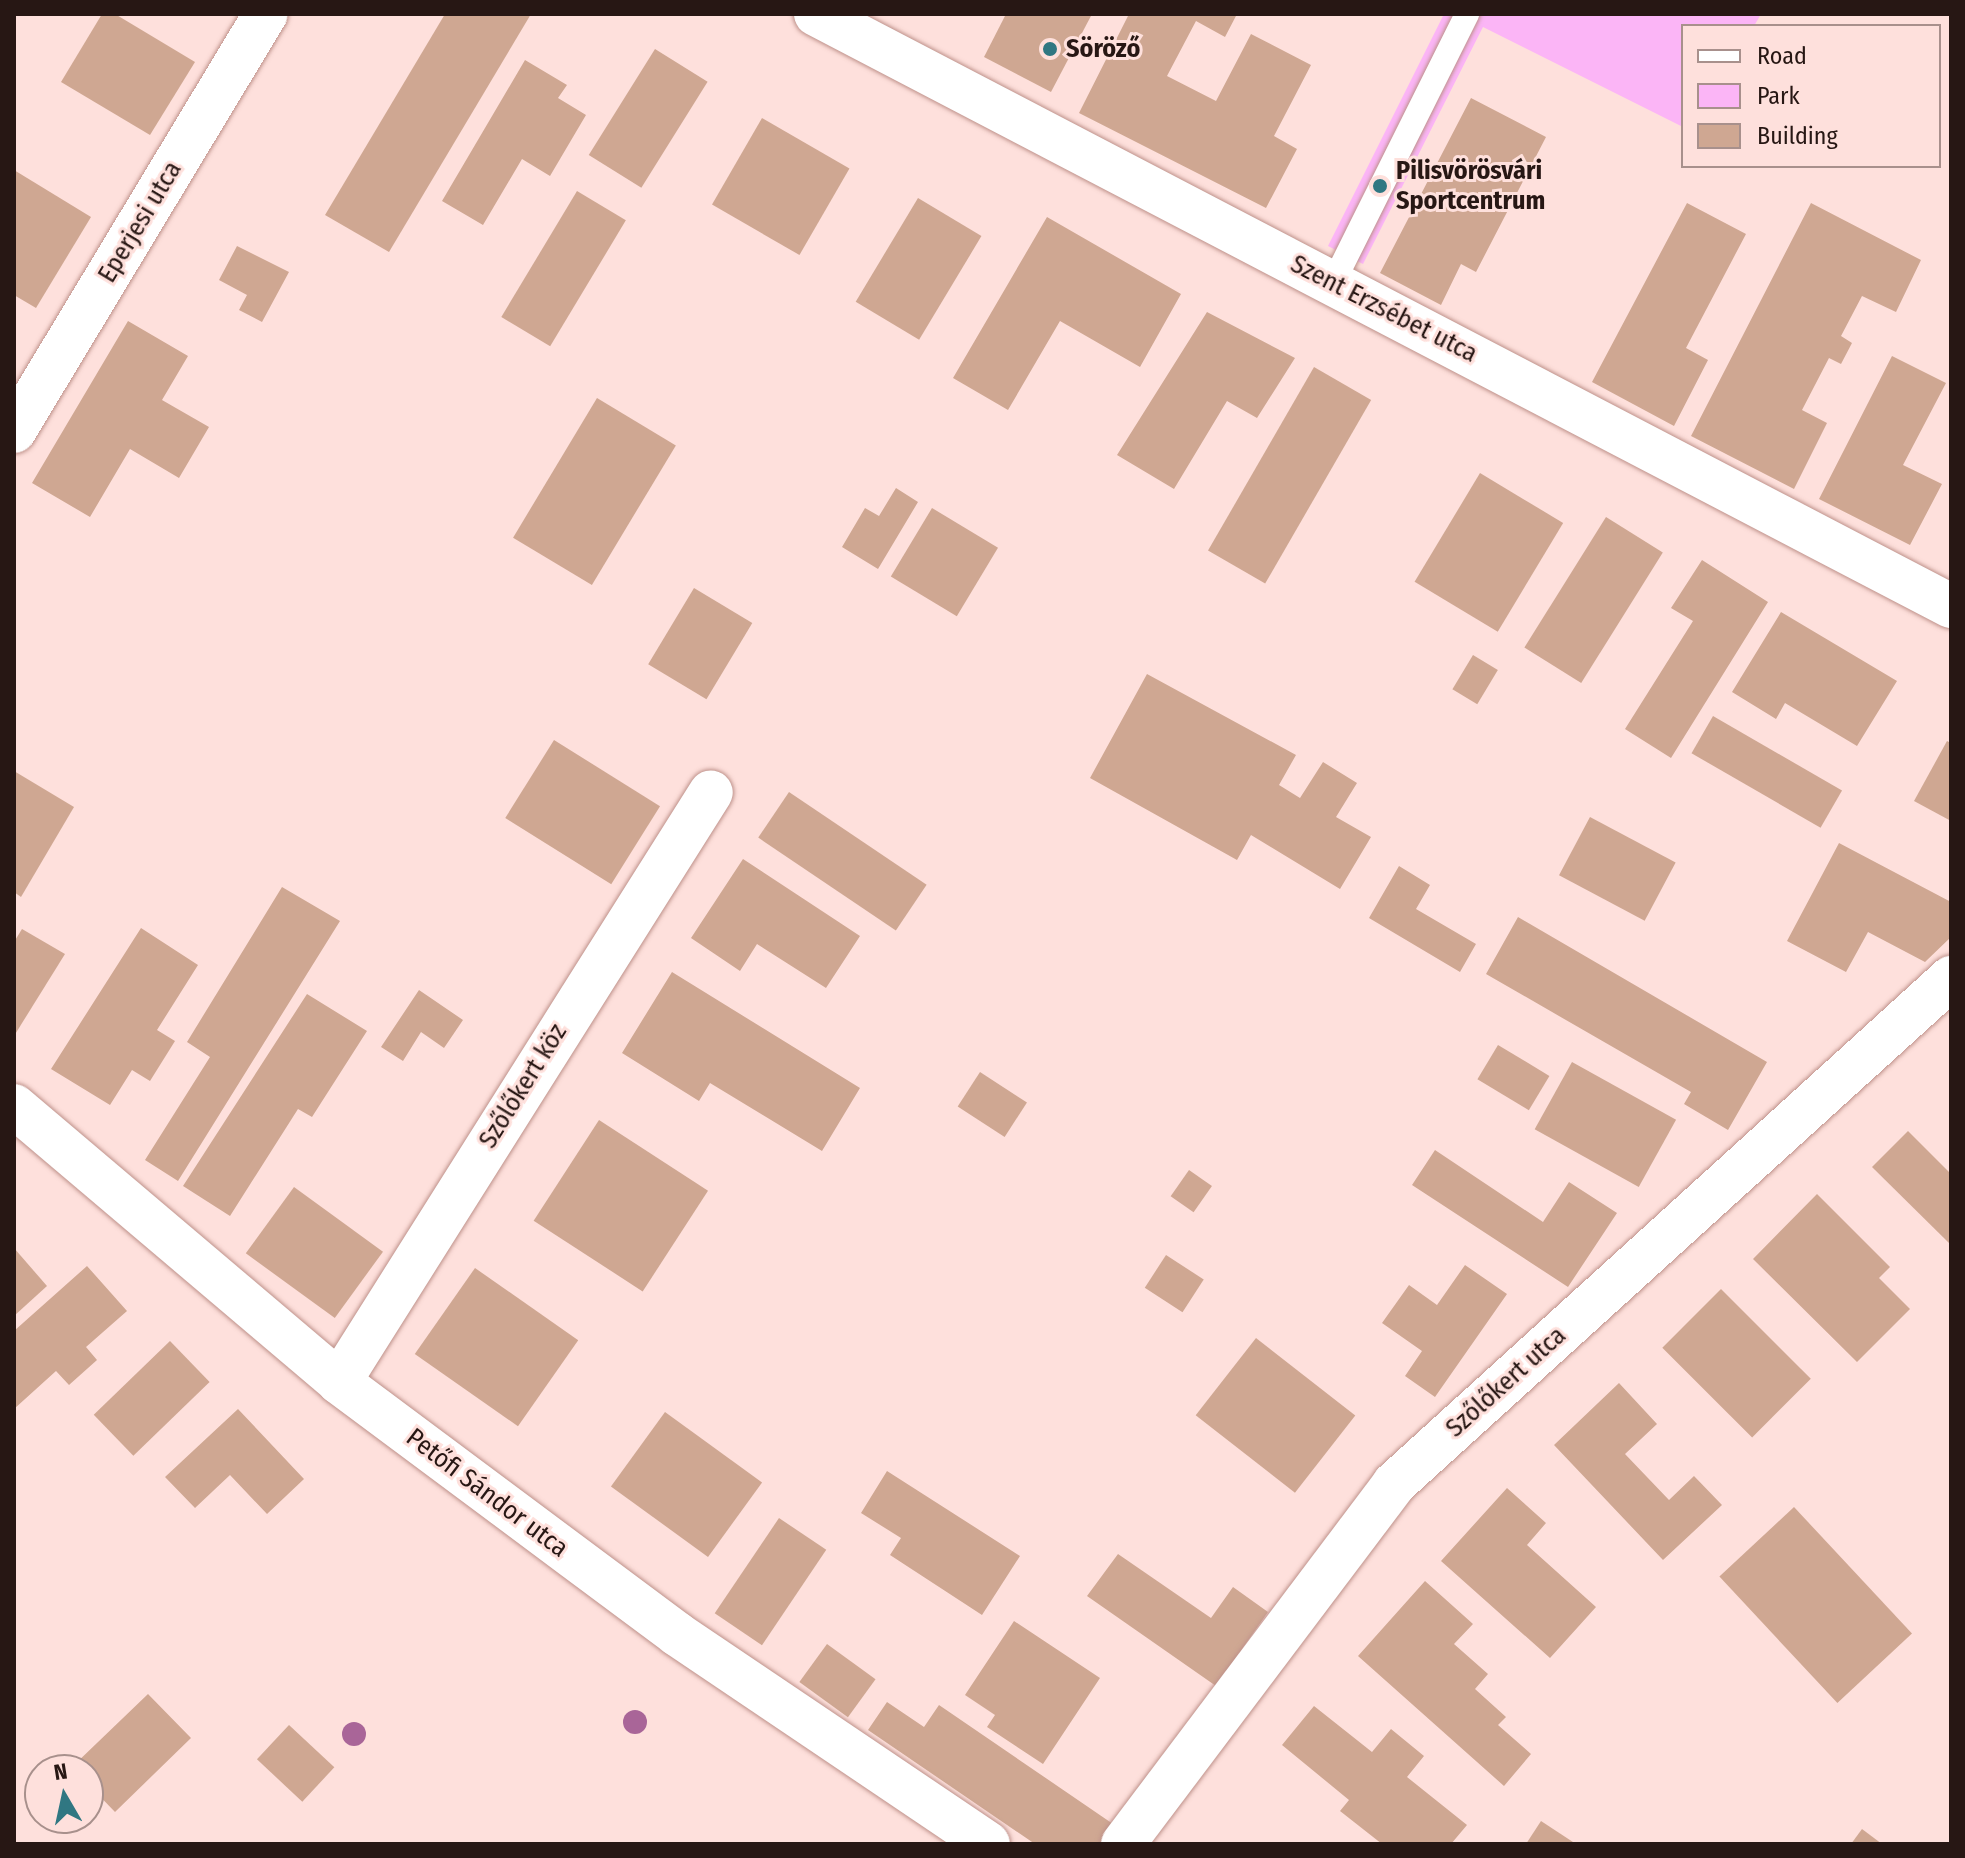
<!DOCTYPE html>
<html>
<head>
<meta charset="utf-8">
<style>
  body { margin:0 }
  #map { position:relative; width:1965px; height:1858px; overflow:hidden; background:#fee0dc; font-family:"Fira Sans Condensed",sans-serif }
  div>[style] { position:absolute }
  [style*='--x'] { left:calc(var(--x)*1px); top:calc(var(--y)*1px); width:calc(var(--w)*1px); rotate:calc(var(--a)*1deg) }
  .green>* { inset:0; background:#fbb5f6 }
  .building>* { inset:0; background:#cfa792; transform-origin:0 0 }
  .roads { filter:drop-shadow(0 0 2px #be918a) drop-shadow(0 0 2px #be918a) }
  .lane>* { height:24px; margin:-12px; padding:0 12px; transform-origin:12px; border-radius:12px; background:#fff }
  .street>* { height:44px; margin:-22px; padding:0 22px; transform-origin:22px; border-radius:22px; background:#fff }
  .trees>* { width:24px; height:24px; margin:-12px; border-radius:50%; background:#a96598 }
  .dots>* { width:22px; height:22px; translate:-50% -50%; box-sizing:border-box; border:4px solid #fee0dc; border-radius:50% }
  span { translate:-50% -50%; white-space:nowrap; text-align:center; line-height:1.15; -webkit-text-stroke:6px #fee0dc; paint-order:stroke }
  .poi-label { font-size:26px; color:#271714; font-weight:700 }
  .left { translate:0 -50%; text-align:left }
  .street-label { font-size:26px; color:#271714 }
  .frame { position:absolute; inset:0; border:16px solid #271714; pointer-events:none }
  .legend { position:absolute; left:1681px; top:24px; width:260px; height:144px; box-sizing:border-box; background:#fee0dc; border:2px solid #a8908c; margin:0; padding:10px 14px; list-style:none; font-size:24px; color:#271714 }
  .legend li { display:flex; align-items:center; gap:16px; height:40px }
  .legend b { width:40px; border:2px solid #a8908c }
  .north { position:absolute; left:24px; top:1754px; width:80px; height:80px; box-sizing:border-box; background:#fee0dc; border:2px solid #a8908c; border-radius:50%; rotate:351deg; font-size:22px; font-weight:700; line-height:32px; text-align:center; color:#271714 }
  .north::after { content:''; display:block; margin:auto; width:28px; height:36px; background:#307782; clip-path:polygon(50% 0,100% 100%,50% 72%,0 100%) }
</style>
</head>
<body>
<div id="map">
  <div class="green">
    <div style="clip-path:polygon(1444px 14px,1761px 14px,1754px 26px,1683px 26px,1683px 127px,1483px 27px,1363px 264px,1328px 246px)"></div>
  </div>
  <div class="building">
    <div style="clip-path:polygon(102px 14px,115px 14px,195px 62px,150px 135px,61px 82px)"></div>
    <div style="clip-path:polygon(445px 14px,531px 14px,389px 252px,325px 215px)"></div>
    <div style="clip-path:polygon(1006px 14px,1092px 14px,1051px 92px,984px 57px)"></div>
    <div style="clip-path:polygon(1129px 14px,1237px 14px,1225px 37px,1196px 21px,1167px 76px,1216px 101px,1251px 34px,1311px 65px,1274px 136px,1297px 149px,1266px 208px,1079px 113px)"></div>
    <div style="left:655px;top:49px;width:62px;height:125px;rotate:32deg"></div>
    <div style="clip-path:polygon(525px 60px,567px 85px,558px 98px,586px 115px,550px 176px,522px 159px,483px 225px,442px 201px)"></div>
    <div style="clip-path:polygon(1471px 98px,1546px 137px,1476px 272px,1461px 264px,1441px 305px,1380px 273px)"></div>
    <div style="left:762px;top:118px;width:101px;height:100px;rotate:30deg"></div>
    <div style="clip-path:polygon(14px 170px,91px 217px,36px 308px,14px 295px)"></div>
    <div style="left:577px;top:191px;width:57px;height:147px;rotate:31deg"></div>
    <div style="left:918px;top:198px;width:74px;height:121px;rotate:31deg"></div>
    <div style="clip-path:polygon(1687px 203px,1746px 234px,1686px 348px,1708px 360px,1674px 426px,1592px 382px)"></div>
    <div style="clip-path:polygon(1811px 203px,1921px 260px,1896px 312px,1862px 296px,1841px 336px,1852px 343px,1841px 364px,1829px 358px,1802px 410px,1827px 423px,1794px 489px,1691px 436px)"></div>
    <div style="clip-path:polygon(1047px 217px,1181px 294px,1140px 367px,1060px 321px,1008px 410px,953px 378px)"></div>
    <div style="clip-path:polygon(237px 246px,289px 272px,262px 322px,239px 310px,247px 295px,219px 280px)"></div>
    <div style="clip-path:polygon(1207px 312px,1295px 358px,1257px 418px,1227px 401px,1174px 489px,1117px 455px)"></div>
    <div style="clip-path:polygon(128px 321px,188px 356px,162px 400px,209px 427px,179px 478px,130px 449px,90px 517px,32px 483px)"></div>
    <div style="clip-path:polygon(1892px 356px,1946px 383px,1903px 465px,1942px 484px,1910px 545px,1819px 499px)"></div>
    <div style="left:1314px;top:367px;width:66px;height:212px;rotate:30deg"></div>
    <div style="left:597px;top:398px;width:92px;height:163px;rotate:31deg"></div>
    <div style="left:1480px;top:473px;width:97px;height:127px;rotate:31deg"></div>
    <div style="clip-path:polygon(896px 488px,918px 502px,878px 569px,842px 547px,865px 508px,879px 516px)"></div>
    <div style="left:932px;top:508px;width:77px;height:80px;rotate:31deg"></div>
    <div style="left:1606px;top:517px;width:67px;height:154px;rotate:32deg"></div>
    <div style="clip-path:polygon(1702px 560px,1768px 602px,1671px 758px,1625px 729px,1693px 621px,1671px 608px)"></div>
    <div style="left:694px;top:588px;width:68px;height:89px;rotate:31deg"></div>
    <div style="clip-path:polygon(1781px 612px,1897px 681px,1857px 746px,1785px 703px,1776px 719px,1732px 692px)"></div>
    <div style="left:1473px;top:655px;width:29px;height:40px;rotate:31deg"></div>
    <div style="clip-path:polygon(1147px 674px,1296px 755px,1279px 785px,1300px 798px,1323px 762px,1357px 783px,1336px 817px,1371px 837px,1340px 889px,1251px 835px,1237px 860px,1090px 778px)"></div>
    <div style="left:1713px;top:716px;width:149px;height:43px;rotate:30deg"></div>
    <div style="left:554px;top:740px;width:125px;height:92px;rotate:32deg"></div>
    <div style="clip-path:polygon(1947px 741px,1951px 743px,1951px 821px,1914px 801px)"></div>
    <div style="clip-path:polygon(14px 771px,74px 807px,21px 897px,14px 892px)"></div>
    <div style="left:789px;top:792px;width:166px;height:55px;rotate:34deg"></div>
    <div style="left:1590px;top:817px;width:97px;height:66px;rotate:28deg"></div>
    <div style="clip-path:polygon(1839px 843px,1951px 902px,1951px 937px,1925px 962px,1868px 932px,1846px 972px,1787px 941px)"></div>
    <div style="clip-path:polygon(743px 859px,860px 936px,826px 988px,757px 944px,740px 971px,691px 938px)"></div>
    <div style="clip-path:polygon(1399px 866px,1430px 885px,1416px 909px,1476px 944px,1460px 972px,1369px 918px)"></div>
    <div style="clip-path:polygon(282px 887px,340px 921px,178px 1181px,145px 1160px,210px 1057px,187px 1042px)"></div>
    <div style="clip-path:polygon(1518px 917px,1767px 1062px,1728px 1130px,1684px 1104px,1691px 1092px,1486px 974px)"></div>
    <div style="clip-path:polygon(141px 928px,198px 965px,157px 1030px,175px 1041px,150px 1081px,132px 1070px,110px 1105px,51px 1069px)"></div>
    <div style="clip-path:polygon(22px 929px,65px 954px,14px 1036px,14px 942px)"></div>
    <div style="clip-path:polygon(672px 972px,860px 1088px,822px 1151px,710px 1083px,699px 1101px,622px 1053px)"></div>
    <div style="clip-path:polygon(419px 990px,463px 1020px,444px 1048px,421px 1032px,403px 1061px,381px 1047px)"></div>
    <div style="clip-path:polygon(307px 994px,367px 1031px,312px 1117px,298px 1109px,230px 1216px,183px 1186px)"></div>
    <div style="left:1498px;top:1045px;width:60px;height:40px;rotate:31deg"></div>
    <div style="left:1572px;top:1062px;width:119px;height:77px;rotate:29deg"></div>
    <div style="left:980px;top:1072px;width:56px;height:41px;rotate:33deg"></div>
    <div style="left:599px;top:1120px;width:130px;height:120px;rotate:33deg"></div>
    <div style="clip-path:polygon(1908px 1131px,1951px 1174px,1951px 1245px,1872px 1167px)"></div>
    <div style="clip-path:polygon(1435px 1150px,1543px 1222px,1569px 1182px,1617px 1213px,1568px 1287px,1412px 1185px)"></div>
    <div style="left:1189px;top:1170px;width:28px;height:32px;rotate:35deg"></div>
    <div style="left:294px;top:1187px;width:110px;height:82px;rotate:36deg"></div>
    <div style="clip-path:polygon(1817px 1194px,1890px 1267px,1879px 1278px,1910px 1309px,1857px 1362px,1753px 1259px)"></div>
    <div style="clip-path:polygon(14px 1248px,47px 1286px,14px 1316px)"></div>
    <div style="left:1166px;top:1255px;width:45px;height:39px;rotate:33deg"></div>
    <div style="clip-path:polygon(1465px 1265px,1507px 1294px,1435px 1397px,1405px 1376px,1422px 1351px,1382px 1323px,1409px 1285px,1437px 1305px)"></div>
    <div style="clip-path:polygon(87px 1266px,127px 1311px,86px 1347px,97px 1360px,69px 1385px,56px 1371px,14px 1409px,14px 1331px)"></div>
    <div style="left:475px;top:1268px;width:126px;height:105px;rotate:35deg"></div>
    <div style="left:1721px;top:1289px;width:127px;height:83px;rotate:45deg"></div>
    <div style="left:1256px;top:1338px;width:126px;height:98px;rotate:38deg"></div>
    <div style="left:170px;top:1341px;width:57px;height:106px;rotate:46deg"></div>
    <div style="clip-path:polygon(1619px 1383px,1657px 1424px,1625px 1454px,1669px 1500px,1694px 1476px,1722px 1505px,1663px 1560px,1554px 1445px)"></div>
    <div style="clip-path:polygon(238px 1409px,304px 1479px,267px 1514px,230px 1475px,195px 1508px,165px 1477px)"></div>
    <div style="left:665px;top:1412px;width:120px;height:92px;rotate:36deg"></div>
    <div style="clip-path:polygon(887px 1471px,1020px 1556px,982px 1615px,890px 1555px,901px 1538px,861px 1513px)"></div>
    <div style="clip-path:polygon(1507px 1488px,1546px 1523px,1527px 1545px,1596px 1607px,1550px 1658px,1441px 1561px)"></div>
    <div style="left:1794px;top:1507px;width:173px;height:102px;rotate:47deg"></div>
    <div style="left:779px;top:1518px;width:57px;height:115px;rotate:34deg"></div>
    <div style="clip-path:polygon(1118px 1554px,1211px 1618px,1233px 1587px,1268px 1612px,1216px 1686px,1087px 1596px)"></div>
    <div style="clip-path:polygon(1425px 1581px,1473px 1624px,1454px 1644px,1488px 1674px,1475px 1689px,1506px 1717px,1498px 1725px,1531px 1754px,1504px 1786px,1358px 1656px)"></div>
    <div style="clip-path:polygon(1014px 1621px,1100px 1678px,1043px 1764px,987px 1727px,995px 1715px,965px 1695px)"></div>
    <div style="left:827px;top:1644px;width:60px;height:47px;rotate:36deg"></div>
    <div style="clip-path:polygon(148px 1694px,191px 1738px,115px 1812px,88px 1784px,88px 1770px,72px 1767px)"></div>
    <div style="clip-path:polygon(887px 1702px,924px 1727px,939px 1705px,1113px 1824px,1099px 1844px,1035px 1844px,868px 1730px)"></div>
    <div style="clip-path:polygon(1314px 1706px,1372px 1752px,1391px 1729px,1424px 1756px,1407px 1777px,1467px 1825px,1451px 1844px,1382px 1844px,1340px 1811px,1349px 1800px,1282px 1745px)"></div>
    <div style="left:289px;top:1725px;width:62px;height:47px;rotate:43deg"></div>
    <div style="clip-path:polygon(1541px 1821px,1576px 1844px,1526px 1844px)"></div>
    <div style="clip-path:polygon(1862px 1829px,1882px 1844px,1851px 1844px)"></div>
  </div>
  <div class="roads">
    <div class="lane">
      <div style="--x:1333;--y:283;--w:301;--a:-63.5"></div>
    </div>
    <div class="street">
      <div style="--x:816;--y:14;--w:1280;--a:27.55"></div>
      <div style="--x:14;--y:431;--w:487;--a:-58.9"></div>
      <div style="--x:14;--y:1106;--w:426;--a:40.3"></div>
      <div style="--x:339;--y:1382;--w:422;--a:36.7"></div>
      <div style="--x:677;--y:1634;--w:375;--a:34"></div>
      <div style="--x:339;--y:1382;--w:697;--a:-57.77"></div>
      <div style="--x:1123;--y:1844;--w:451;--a:-53"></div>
      <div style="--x:1394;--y:1484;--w:753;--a:-42.25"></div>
    </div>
  </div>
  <div class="trees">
    <div style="left:635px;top:1722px"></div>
    <div style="left:354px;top:1734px"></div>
  </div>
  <div class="dots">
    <div style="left:1050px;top:49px;background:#307782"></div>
    <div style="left:1380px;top:186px;background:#307782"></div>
  </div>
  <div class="poi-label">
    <span class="left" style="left:1066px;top:49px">Söröző</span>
    <span class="left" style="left:1396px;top:186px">Pilisvörösvári<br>Sportcentrum</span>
  </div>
  <div class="street-label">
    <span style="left:140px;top:222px;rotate:-59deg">Eperjesi utca</span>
    <span style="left:1384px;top:309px;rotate:27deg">Szent Erzsébet utca</span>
    <span style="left:523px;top:1086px;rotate:-58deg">Szőlőkert köz</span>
    <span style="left:1506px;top:1382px;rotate:-42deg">Szőlőkert utca</span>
    <span style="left:487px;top:1493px;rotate:37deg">Petőfi Sándor utca</span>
  </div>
  <div class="frame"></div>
  <ul class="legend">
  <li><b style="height:10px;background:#fff"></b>Road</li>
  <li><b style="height:22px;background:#fbb5f6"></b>Park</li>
  <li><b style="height:22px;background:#cfa792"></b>Building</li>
  </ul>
  <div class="north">N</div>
</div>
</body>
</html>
